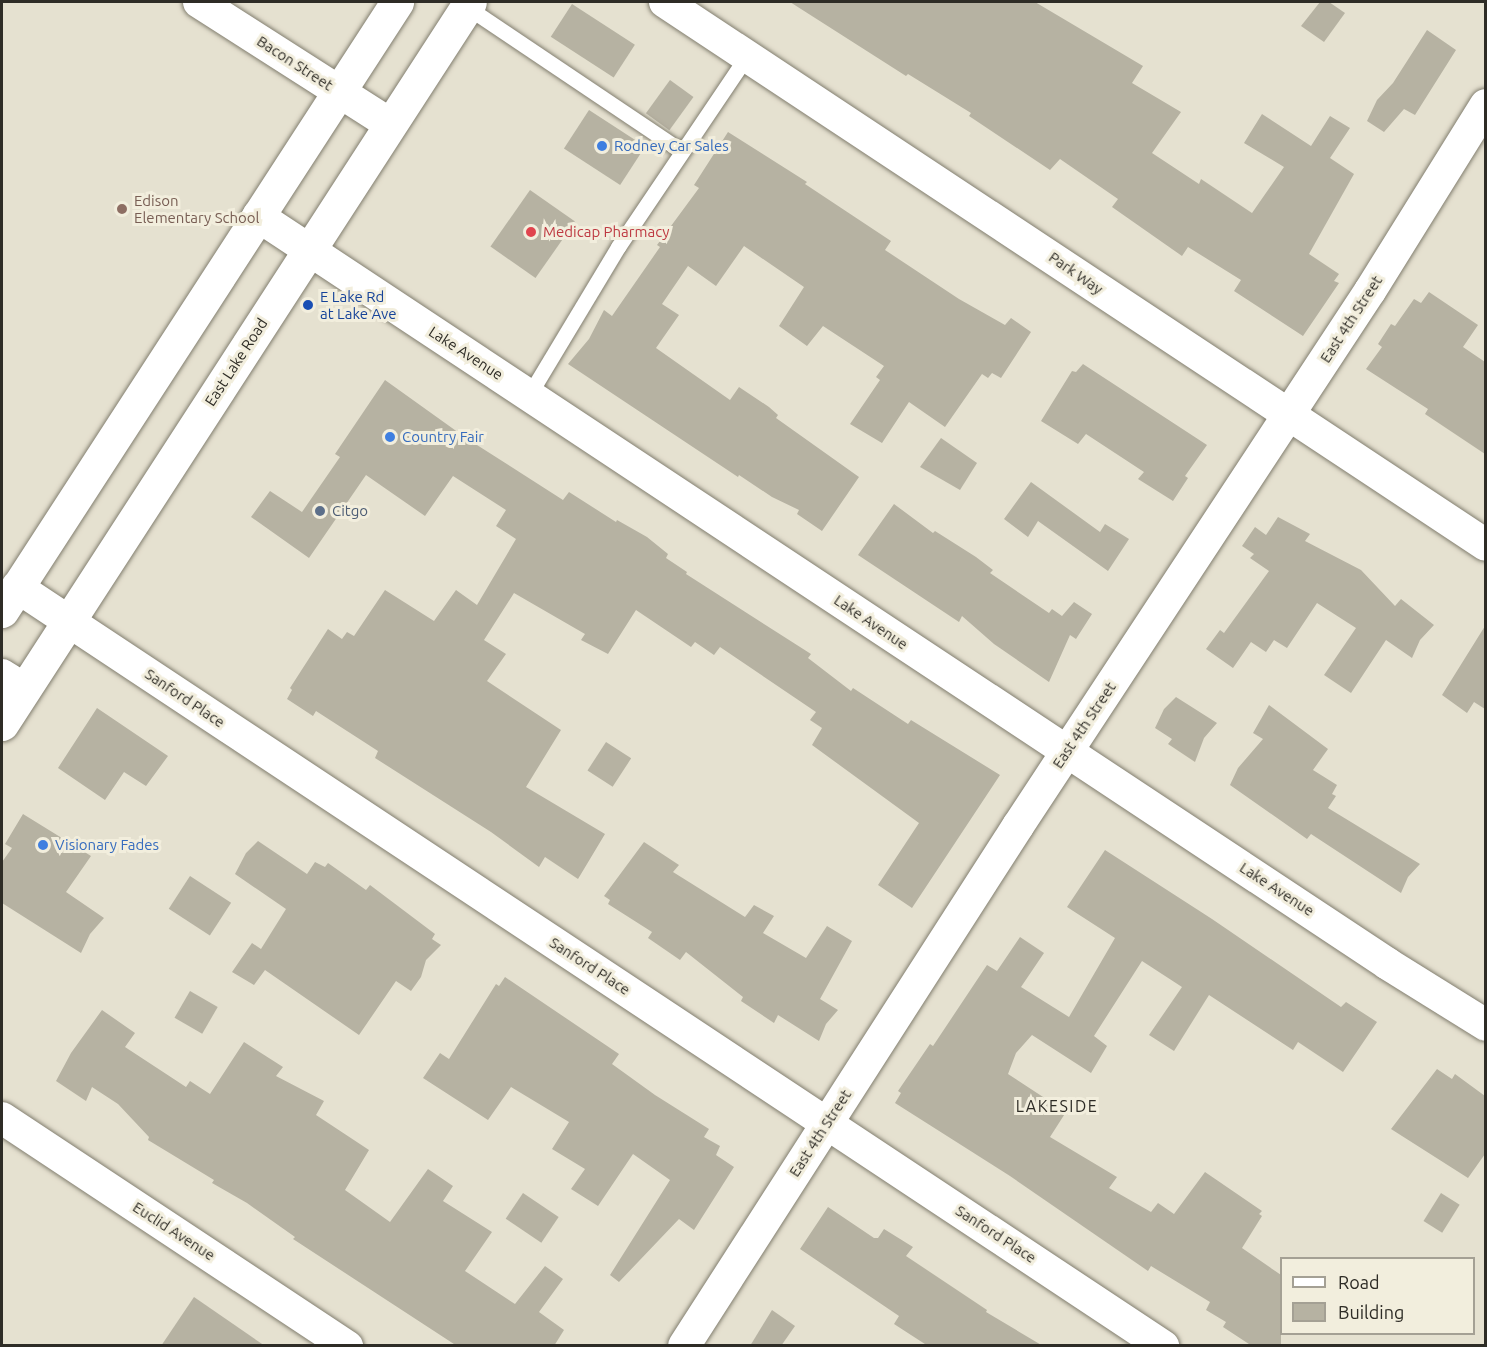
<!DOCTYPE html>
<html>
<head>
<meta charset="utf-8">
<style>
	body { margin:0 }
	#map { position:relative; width:1487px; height:1347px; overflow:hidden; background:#e5e1d0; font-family:Ubuntu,sans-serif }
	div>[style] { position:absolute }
	.building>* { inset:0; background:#b6b2a2; transform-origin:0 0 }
	.roads { filter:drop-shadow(0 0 2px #827e6f) drop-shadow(0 0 2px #827e6f) }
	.lane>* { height:15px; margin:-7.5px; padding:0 7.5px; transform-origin:7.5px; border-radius:7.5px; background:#fff }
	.street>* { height:32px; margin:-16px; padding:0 16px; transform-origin:16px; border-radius:16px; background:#fff }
	.secondary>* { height:33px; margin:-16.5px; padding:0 16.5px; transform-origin:16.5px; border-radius:16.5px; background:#fff }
	.dots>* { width:16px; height:16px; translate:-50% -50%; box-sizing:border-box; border:3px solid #f2eedd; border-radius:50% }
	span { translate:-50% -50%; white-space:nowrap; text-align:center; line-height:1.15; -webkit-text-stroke:6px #f2eedd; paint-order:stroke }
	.street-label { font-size:15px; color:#2e2c26 }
	.shop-label { font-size:15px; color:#366cbe }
	.left { translate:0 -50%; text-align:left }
	.education-label { font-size:15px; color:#785e54 }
	.health-label { font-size:15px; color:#be3a42 }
	.transit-label { font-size:15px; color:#164399 }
	.service-label { font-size:15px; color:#4e5e75 }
	.neighbourhood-label { font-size:16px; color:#2e2c26; letter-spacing:1.5px }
	.frame { position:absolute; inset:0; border:3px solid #2e2c26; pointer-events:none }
	.legend { position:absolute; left:1280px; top:1257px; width:195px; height:78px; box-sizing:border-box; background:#f2eedd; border:2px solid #a4a094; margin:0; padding:8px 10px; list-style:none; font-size:18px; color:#2e2c26 }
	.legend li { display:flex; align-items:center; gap:12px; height:30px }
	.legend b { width:30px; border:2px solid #a4a094 }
</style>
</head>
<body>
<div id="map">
	<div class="building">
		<i style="clip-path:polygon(790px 2px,1035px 2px,1143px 66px,1132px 83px,1181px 112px,1152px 153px,1199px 184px,1201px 179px,1252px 213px,1284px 167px,1244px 143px,1262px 114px,1311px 146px,1330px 116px,1350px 128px,1330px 158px,1354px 174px,1309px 254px,1339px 274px,1334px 281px,1339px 283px,1303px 336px,1234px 291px,1241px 280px,1188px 247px,1182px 256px,1112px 207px,1118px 199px,1060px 159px,1050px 170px,969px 116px,971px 113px,908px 74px,906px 76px)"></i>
		<i style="clip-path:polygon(1320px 2px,1329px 2px,1345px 13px,1324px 42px,1301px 26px)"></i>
		<i style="left:572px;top:4px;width:75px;height:39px;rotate:33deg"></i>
		<i style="clip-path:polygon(1427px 30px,1456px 50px,1415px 115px,1404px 109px,1384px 132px,1367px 121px,1377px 100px,1393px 83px)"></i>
		<i style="left:670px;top:80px;width:29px;height:41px;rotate:36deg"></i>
		<i style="left:589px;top:110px;width:67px;height:46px;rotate:33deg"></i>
		<i style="clip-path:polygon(728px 132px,807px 182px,805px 184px,891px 241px,885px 250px,959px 299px,1005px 325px,1011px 318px,1031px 332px,1001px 378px,992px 373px,988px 378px,982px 374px,945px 427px,909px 402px,882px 443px,850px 424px,880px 380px,876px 377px,884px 366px,823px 326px,807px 346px,779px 326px,804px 287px,744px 246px,716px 286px,688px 266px,662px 304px,679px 315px,656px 348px,730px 400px,739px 387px,769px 407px,778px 415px,776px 418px,859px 477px,822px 531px,797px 514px,799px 510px,772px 497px,739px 475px,738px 477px,568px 364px,589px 339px,604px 310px,612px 316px,660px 247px,657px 245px,699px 188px,694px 185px)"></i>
		<i style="left:530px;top:190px;width:55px;height:69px;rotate:35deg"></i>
		<i style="clip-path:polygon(1429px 292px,1478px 325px,1463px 347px,1485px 362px,1485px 454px,1425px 414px,1428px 409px,1366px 369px,1382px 347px,1378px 344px,1391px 324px,1395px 326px,1414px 299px,1421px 303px)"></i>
		<i style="clip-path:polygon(1083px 364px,1207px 445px,1185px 476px,1188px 478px,1173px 501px,1138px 479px,1144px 472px,1086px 434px,1078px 444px,1041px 421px,1072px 371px,1076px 372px)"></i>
		<i style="clip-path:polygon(385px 380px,466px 438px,563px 500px,569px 492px,616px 522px,617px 520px,647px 537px,668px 554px,666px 558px,687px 572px,686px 574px,811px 654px,808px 658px,851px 691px,853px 688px,908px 724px,911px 720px,1000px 775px,912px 908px,878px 885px,919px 823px,812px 745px,822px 728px,810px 720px,816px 712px,720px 647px,714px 655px,695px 642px,691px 647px,636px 610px,608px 654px,581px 640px,585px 634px,514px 593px,484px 640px,506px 654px,487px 681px,561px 730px,526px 787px,605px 834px,578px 879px,545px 857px,539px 867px,491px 832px,375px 758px,378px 751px,316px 711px,313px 716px,287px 699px,292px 690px,290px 688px,328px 629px,342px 639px,347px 632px,354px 636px,385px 590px,434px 621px,456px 590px,477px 605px,516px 539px,496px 526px,506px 510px,453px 476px,425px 516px,366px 475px,309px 558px,251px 517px,270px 491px,302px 512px,340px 457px,335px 454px)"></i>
		<i style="clip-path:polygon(941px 438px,977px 463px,960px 490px,920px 467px)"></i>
		<i style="clip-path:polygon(1031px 482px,1100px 532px,1105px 524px,1129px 539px,1108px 571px,1038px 521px,1028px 537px,1004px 519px)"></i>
		<i style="clip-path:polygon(894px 504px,933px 533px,935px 531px,976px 557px,993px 570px,990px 573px,1049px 613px,1052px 609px,1062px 616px,1074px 602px,1092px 614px,1076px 639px,1070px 635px,1049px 682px,994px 644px,962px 616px,959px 622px,858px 555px)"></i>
		<i style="clip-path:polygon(1278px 517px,1310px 534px,1305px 541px,1361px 570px,1395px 606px,1401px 599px,1434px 625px,1420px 640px,1412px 658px,1386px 640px,1351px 693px,1324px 675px,1356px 628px,1317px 603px,1287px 648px,1274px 640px,1266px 652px,1251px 642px,1233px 668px,1206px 649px,1220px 630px,1224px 633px,1269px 571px,1250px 558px,1254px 554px,1242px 546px,1255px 527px,1266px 535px)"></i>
		<i style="clip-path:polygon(1485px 626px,1485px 709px,1474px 702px,1467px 713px,1442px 695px)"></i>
		<i style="clip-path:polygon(1176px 697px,1217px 723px,1204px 738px,1195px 762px,1168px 744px,1172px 739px,1155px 728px,1164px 709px)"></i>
		<i style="clip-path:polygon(1269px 705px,1328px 749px,1313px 770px,1337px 785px,1332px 794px,1336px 796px,1328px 808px,1420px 864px,1408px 877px,1401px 893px,1311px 834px,1307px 839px,1230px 785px,1238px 768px,1263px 739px,1253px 733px)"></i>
		<i style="clip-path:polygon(97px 708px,168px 756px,146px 786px,124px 772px,105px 800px,58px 768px)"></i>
		<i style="left:606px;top:742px;width:30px;height:34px;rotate:33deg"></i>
		<i style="clip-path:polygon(23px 814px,91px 856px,66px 892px,104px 918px,90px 934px,81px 953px,2px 903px,2px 862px,12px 848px,5px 844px)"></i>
		<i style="clip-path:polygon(258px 841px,307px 874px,315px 862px,325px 867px,328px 863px,366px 890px,370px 885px,435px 934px,432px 939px,441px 945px,426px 960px,421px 977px,411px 991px,396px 981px,359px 1035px,265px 970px,254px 985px,232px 972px,252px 943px,261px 949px,286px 909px,235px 874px,246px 853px)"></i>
		<i style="clip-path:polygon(644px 842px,679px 865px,673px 872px,745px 917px,754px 905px,774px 916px,763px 933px,806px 958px,827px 926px,852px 941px,820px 999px,838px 1010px,826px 1024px,819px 1041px,778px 1015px,774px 1023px,741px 1001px,743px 997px,686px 952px,680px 960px,648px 938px,652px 932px,608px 904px,610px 900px,604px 896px)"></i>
		<i style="clip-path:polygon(1105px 850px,1212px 919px,1341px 1007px,1346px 1002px,1377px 1022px,1343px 1072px,1298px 1042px,1293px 1050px,1209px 995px,1174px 1051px,1149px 1035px,1182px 987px,1142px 961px,1094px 1036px,1107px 1046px,1091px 1073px,1032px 1035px,1016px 1053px,1008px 1074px,1066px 1112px,1050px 1137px,1117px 1177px,1109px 1188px,1151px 1212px,1158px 1203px,1174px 1214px,1205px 1172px,1262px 1211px,1259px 1214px,1262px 1216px,1242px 1248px,1281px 1275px,1281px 1346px,1252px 1346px,1223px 1327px,1226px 1322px,1206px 1310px,1210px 1302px,1151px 1266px,1148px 1271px,1010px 1176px,895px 1103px,901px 1093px,898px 1091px,930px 1044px,933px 1046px,987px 965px,997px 971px,1020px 937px,1044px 953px,1021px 987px,1069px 1017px,1115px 938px,1067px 907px)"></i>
		<i style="left:190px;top:876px;width:49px;height:39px;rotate:33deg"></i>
		<i style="clip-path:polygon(505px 977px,619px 1054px,612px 1064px,655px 1095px,709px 1129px,704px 1137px,720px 1146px,716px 1155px,734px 1167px,694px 1230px,679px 1219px,619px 1282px,610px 1275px,670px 1180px,633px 1154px,598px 1206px,571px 1189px,585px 1169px,552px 1149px,569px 1122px,511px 1087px,488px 1120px,423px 1078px,440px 1053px,449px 1059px,496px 984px,499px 986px)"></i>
		<i style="left:190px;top:991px;width:32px;height:31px;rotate:30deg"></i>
		<i style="clip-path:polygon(102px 1010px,135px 1033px,125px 1047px,186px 1087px,190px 1081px,210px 1094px,244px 1042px,283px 1067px,276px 1076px,324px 1101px,316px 1115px,369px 1150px,345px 1190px,390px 1222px,428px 1169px,453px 1186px,443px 1201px,492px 1232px,465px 1271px,515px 1304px,545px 1266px,563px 1279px,539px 1312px,564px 1330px,554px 1346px,457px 1346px,293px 1239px,295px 1237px,247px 1203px,212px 1183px,214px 1180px,148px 1140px,149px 1137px,118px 1104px,92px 1087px,86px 1101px,56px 1081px,71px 1053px)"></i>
		<i style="clip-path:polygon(1437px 1069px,1452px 1079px,1455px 1074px,1485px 1096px,1485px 1154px,1468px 1178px,1391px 1129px)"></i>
		<i style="left:523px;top:1193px;width:43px;height:31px;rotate:34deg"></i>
		<i style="left:1441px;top:1193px;width:22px;height:33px;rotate:32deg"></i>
		<i style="clip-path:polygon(828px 1207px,874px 1238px,878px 1238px,884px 1229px,913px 1247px,906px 1256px,987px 1310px,986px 1312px,1043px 1346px,928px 1346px,894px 1324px,899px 1316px,800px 1249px)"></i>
		<i style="clip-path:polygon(194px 1297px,265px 1346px,161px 1346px)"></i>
		<i style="clip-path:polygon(772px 1310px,795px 1326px,781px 1346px,750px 1346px)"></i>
	</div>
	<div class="roads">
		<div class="lane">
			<i style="left:467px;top:7px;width:258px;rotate:33.9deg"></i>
			<i style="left:529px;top:395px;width:173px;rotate:-59deg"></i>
			<i style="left:618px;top:247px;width:229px;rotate:-56deg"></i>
		</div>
		<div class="street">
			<i style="left:199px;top:2px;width:227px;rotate:32.6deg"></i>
			<i style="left:665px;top:2px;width:984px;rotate:33.48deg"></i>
			<i style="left:258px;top:216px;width:1355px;rotate:33.5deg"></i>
			<i style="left:1388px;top:964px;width:115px;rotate:31.9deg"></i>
			<i style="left:17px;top:587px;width:1375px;rotate:33.52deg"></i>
			<i style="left:2px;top:675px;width:26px;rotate:32deg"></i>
			<i style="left:2px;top:1118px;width:414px;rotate:33.5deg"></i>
			<i style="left:684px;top:1346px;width:618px;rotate:-57.29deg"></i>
			<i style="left:1018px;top:826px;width:640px;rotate:-56.66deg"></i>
			<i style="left:1370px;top:291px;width:219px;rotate:-58.1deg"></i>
		</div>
		<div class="secondary">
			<i style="left:2px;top:611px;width:726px;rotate:-57.03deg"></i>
			<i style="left:2px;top:724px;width:860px;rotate:-57.05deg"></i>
		</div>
	</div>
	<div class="dots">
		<i style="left:602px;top:146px;background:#3f7fe0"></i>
		<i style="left:122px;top:209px;background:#8d6e63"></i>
		<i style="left:531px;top:232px;background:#e0444e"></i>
		<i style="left:308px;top:305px;background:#1a4fb4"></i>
		<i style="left:390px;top:437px;background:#3f7fe0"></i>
		<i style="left:320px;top:511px;background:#5c6f8a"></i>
		<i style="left:43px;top:845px;background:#3f7fe0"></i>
	</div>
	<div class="street-label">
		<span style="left:295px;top:63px;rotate:33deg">Bacon Street</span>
		<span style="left:1076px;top:273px;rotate:35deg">Park Way</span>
		<span style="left:1351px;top:319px;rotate:-57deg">East 4th Street</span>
		<span style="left:466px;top:353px;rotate:33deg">Lake Avenue</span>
		<span style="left:236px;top:362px;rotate:-57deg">East Lake Road</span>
		<span style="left:871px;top:622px;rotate:34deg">Lake Avenue</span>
		<span style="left:185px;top:698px;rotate:34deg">Sanford Place</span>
		<span style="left:1084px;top:725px;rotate:-56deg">East 4th Street</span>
		<span style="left:1277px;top:889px;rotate:33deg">Lake Avenue</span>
		<span style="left:590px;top:966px;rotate:33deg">Sanford Place</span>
		<span style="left:820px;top:1133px;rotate:-57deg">East 4th Street</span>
		<span style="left:174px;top:1231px;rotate:33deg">Euclid Avenue</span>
		<span style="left:996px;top:1234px;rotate:33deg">Sanford Place</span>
	</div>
	<div class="shop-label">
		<span class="left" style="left:614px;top:146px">Rodney Car Sales</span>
		<span class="left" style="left:402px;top:437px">Country Fair</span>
		<span class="left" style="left:55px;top:845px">Visionary Fades</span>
	</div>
	<div class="education-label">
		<span class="left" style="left:134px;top:209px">Edison<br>Elementary School</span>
	</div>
	<div class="health-label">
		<span class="left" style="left:543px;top:232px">Medicap Pharmacy</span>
	</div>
	<div class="transit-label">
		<span class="left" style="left:320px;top:305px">E Lake Rd<br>at Lake Ave</span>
	</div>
	<div class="service-label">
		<span class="left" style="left:332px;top:511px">Citgo</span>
	</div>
	<div class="neighbourhood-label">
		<span style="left:1057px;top:1106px">LAKESIDE</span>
	</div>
	<div class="frame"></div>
	<ul class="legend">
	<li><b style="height:8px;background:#fff"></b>Road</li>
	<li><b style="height:16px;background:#b6b2a2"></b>Building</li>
	</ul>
</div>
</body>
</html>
